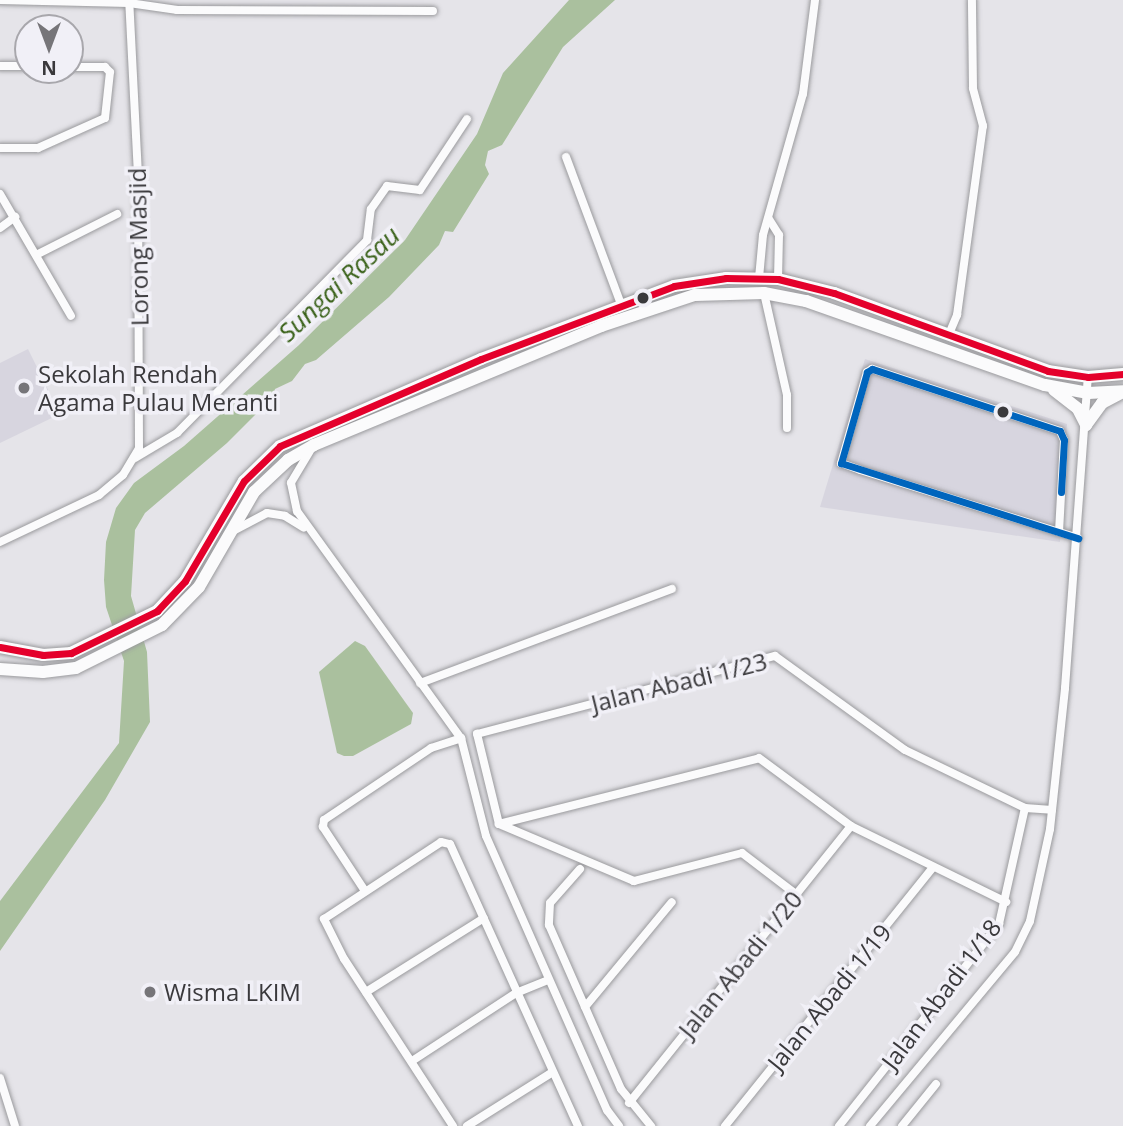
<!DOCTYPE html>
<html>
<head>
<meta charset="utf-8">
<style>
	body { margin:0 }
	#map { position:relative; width:1123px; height:1126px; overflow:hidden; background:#e5e4e9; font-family:"Open Sans",sans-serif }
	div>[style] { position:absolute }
	.built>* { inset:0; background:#d7d5df }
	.water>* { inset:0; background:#aac09e }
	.roads { filter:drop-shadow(0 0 2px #9a9a9d) drop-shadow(0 0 2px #9a9a9d) }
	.minor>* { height:8px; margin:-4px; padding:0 4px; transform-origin:4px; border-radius:4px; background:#fbfbfc }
	.primary>* { height:12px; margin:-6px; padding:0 6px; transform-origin:6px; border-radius:6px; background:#fbfbfc }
	.bus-1>* { height:7px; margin:-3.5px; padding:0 3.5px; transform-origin:3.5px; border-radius:3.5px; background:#e4002b }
	.bus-2>* { height:7px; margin:-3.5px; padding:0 3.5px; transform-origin:3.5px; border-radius:3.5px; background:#0065bd }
	.dots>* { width:19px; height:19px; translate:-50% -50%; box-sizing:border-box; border:4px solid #f1f0f7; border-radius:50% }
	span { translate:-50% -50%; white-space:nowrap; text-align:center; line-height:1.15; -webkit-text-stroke:7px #f1f0f7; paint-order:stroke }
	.street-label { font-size:24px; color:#3a393c }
	.poi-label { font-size:24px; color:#3a393c }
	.left { translate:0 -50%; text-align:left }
	.water-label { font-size:26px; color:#3a621a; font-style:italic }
	.north { position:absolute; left:14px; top:14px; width:70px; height:70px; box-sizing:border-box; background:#f1f0f7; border:2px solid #a8a7ac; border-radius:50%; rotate:180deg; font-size:19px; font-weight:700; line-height:28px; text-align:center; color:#3a393c }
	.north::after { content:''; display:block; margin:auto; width:24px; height:32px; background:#767579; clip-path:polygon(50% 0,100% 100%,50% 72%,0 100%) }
</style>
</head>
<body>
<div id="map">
	<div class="built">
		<i style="clip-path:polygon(28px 349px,60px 414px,0 443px,0 363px)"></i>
		<i style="clip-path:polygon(865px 359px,1067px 424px,1060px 542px,820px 507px)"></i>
	</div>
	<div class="water">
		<i style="clip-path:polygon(569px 0,615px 0,563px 47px,502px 145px,488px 151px,485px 165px,489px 174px,453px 232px,445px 231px,439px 245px,389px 297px,316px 360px,305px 364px,292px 381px,275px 389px,273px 397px,227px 443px,145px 513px,135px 530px,131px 596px,147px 652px,150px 722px,105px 800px,0 951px,0 901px,119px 743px,124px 661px,106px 607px,104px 580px,106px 542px,116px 508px,134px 483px,184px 446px,299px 345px,405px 240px,477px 134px,503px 73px)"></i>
		<i style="clip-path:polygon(355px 641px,365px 646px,413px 713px,411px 724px,353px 756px,344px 756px,337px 753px,319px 672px)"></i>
	</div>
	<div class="roads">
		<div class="minor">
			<i style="left:0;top:0;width:129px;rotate:1.3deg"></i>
			<i style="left:129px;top:3px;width:49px;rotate:8.3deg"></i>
			<i style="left:177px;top:10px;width:256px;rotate:0.2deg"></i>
			<i style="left:0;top:66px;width:28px"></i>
			<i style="left:0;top:148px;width:38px"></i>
			<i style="left:38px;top:148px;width:73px;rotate:-24.1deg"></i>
			<i style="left:105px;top:118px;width:46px;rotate:-83.8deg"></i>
			<i style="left:110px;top:72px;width:7px;rotate:-135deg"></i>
			<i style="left:105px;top:67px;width:35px;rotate:180deg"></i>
			<i style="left:566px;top:157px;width:157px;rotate:69.5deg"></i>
			<i style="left:0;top:194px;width:141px;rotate:59.8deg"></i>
			<i style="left:769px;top:219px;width:19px;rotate:58deg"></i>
			<i style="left:779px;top:235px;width:44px;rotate:91.3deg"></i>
			<i style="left:0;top:228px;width:19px;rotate:-36deg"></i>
			<i style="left:36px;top:255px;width:91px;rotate:-26.8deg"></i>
			<i style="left:759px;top:278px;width:43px;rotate:-84.7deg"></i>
			<i style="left:763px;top:235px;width:147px;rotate:-74.2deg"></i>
			<i style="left:803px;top:94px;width:95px;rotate:-82.7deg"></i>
			<i style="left:764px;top:293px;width:105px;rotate:77.3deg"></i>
			<i style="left:787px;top:395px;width:33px;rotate:90deg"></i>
			<i style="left:949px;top:334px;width:21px;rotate:-67deg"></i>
			<i style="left:957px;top:315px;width:191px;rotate:-82.2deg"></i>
			<i style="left:983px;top:126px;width:39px;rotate:-105deg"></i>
			<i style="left:973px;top:88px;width:88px;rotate:-90.7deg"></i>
			<i style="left:310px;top:451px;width:37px;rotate:121deg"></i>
			<i style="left:291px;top:483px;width:29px;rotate:78deg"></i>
			<i style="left:297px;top:511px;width:280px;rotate:54.2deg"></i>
			<i style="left:461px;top:738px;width:101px;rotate:75.7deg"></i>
			<i style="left:486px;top:836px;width:300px;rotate:66.2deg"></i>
			<i style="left:607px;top:1110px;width:20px;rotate:53deg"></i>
			<i style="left:135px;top:458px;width:49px;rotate:-30.8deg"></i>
			<i style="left:177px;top:433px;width:271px;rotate:-45.4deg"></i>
			<i style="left:367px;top:240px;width:31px;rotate:-83deg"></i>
			<i style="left:371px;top:209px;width:28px;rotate:-55deg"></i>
			<i style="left:387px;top:186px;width:33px;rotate:7deg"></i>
			<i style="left:420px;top:190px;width:85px;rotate:-56.5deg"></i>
			<i style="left:235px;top:530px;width:36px;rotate:-28deg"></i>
			<i style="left:267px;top:513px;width:18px;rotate:9deg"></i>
			<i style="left:285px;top:516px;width:22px;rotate:32deg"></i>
			<i style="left:1059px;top:532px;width:92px;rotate:-86.9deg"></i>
			<i style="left:1064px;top:440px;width:10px;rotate:-114deg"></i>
			<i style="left:1060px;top:431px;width:198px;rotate:-161.7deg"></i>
			<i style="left:872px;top:369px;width:6px;rotate:149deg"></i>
			<i style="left:867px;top:372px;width:95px;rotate:105.9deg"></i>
			<i style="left:841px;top:463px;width:20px;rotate:20deg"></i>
			<i style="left:860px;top:470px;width:228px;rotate:17.3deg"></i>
			<i style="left:0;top:542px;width:110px;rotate:-25.4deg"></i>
			<i style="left:99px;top:495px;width:31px;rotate:-40deg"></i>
			<i style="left:123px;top:475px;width:31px;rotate:-59deg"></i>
			<i style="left:139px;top:448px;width:273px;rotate:-90.2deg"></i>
			<i style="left:138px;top:175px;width:175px;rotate:-92.9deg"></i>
			<i style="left:420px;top:683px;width:269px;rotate:-20.5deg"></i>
			<i style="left:499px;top:824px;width:268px;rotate:-14.2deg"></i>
			<i style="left:759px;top:758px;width:114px;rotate:36.5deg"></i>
			<i style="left:851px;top:826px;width:173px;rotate:26.1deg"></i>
			<i style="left:580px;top:869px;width:45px;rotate:131.4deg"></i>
			<i style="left:550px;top:903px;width:22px;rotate:93deg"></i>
			<i style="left:549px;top:925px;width:179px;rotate:66.3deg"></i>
			<i style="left:621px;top:1089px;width:48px;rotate:51deg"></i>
			<i style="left:365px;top:891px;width:77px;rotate:-123.3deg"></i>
			<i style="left:323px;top:827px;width:7px;rotate:-82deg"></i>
			<i style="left:324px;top:820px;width:129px;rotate:-33.9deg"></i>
			<i style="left:431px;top:748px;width:32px;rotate:-18deg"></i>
			<i style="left:797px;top:895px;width:69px;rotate:-142.6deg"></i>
			<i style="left:742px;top:853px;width:112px;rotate:165.5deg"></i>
			<i style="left:634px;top:881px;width:147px;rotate:-157.1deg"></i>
			<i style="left:499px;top:824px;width:93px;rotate:-103.7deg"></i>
			<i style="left:477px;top:734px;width:308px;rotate:-14.7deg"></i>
			<i style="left:775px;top:656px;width:160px;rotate:35.9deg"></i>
			<i style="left:905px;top:750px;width:133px;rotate:25.8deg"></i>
			<i style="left:1025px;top:808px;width:27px;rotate:4deg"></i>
			<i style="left:366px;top:992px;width:139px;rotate:-32.1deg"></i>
			<i style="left:585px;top:1007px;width:136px;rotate:-50.4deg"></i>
			<i style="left:412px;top:1061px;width:124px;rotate:-33.2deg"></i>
			<i style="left:516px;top:993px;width:35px;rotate:-22deg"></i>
			<i style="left:0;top:1078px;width:50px;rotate:72.6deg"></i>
			<i style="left:629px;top:1103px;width:355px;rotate:-51.3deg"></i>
			<i style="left:453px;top:1126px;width:199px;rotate:-123.1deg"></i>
			<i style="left:344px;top:959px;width:45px;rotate:-116.6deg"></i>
			<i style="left:324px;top:919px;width:140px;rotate:-33.3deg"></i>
			<i style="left:441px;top:842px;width:9px;rotate:13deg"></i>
			<i style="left:450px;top:844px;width:310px;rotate:65.6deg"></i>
			<i style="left:467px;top:1126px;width:99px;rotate:-32.2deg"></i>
			<i style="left:725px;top:1126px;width:332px;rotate:-51.2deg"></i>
			<i style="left:839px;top:1126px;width:258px;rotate:-51.6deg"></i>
			<i style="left:999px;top:924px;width:119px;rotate:-77.4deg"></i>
			<i style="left:870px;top:1126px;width:226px;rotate:-50.2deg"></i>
			<i style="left:1015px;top:952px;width:34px;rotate:-64deg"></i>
			<i style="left:1030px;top:921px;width:94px;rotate:-77.7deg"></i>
			<i style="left:1050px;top:829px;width:142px;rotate:-83.9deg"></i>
			<i style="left:1065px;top:688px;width:312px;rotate:-85.8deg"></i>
			<i style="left:902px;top:1126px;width:54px;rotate:-51deg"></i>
		</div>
		<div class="primary">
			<i style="left:1054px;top:390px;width:31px;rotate:38deg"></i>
			<i style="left:1078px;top:409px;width:18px;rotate:63deg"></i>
			<i style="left:1086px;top:425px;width:27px;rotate:-54deg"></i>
			<i style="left:1102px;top:403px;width:21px;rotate:-28deg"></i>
			<i style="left:0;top:647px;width:44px;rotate:10.5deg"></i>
			<i style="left:43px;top:655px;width:28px;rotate:-4deg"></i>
			<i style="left:71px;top:653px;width:96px;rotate:-26deg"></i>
			<i style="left:157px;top:611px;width:41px;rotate:-47deg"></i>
			<i style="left:185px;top:581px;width:116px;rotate:-59.5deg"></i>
			<i style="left:244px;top:481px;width:50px;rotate:-44.2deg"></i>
			<i style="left:280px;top:446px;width:219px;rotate:-23.4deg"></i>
			<i style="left:481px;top:359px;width:206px;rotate:-20.7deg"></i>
			<i style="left:674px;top:286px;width:53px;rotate:-8.7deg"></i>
			<i style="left:726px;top:278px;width:52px;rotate:1.1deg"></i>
			<i style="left:778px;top:279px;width:58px;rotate:14deg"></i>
			<i style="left:834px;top:293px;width:228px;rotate:20deg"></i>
			<i style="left:1048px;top:371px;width:40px;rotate:8.5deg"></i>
			<i style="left:1088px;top:377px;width:35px;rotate:-5deg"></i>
			<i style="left:0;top:669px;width:43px;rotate:4deg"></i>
			<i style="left:43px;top:672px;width:33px;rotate:-7deg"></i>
			<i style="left:76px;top:668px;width:96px;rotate:-26.6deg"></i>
			<i style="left:162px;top:625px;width:53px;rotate:-45.8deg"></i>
			<i style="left:199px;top:587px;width:110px;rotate:-59.9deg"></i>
			<i style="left:254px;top:492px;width:47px;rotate:-43.3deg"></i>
			<i style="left:288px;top:460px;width:30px;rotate:-30deg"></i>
			<i style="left:314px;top:445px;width:311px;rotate:-22.5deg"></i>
			<i style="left:601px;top:326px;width:99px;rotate:-18.3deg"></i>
			<i style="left:695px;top:295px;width:69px;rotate:-1.7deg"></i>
			<i style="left:764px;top:293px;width:43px;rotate:10.8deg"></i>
			<i style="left:806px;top:301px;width:253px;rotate:19.4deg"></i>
			<i style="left:1045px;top:385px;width:44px;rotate:10.5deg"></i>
			<i style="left:1088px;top:393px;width:35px;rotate:-3deg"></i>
		</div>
	</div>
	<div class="bus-1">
		<i style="left:0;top:647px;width:44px;rotate:10.5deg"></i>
		<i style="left:43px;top:655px;width:28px;rotate:-4deg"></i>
		<i style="left:71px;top:653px;width:96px;rotate:-26deg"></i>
		<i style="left:157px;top:611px;width:41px;rotate:-47deg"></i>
		<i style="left:185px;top:581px;width:116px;rotate:-59.5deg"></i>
		<i style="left:244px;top:481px;width:50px;rotate:-44.2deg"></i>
		<i style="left:280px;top:446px;width:219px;rotate:-23.4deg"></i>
		<i style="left:481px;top:359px;width:206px;rotate:-20.7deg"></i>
		<i style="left:674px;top:286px;width:53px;rotate:-8.7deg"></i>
		<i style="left:726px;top:278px;width:52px;rotate:1.1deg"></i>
		<i style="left:778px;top:279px;width:58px;rotate:14deg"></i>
		<i style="left:834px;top:293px;width:228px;rotate:20deg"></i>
		<i style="left:1048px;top:371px;width:40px;rotate:8.5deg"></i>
		<i style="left:1088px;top:377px;width:35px;rotate:-5deg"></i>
	</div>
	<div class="bus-2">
		<i style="left:1061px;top:492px;width:52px;rotate:-86.7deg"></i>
		<i style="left:1064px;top:440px;width:10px;rotate:-114deg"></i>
		<i style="left:1060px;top:431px;width:198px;rotate:-161.7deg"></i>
		<i style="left:872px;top:369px;width:6px;rotate:149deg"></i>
		<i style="left:867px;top:372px;width:95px;rotate:105.9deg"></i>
		<i style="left:841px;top:463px;width:249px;rotate:17.6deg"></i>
	</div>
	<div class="dots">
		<i style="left:643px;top:298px;background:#3a393c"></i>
		<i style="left:24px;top:388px;background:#767579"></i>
		<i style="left:1003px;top:412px;background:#3a393c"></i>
		<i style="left:150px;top:992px;background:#767579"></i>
	</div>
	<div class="street-label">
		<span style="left:138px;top:247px;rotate:-91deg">Lorong Masjid</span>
		<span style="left:679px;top:682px;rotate:-14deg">Jalan Abadi 1/23</span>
		<span style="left:740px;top:964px;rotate:-51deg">Jalan Abadi 1/20</span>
		<span style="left:941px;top:994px;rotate:-53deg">Jalan Abadi 1/18</span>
		<span style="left:829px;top:997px;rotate:-51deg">Jalan Abadi 1/19</span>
	</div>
	<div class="poi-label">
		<span class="left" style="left:38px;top:388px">Sekolah Rendah<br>Agama Pulau Meranti</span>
		<span class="left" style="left:164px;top:992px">Wisma LKIM</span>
	</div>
	<div class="water-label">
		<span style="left:339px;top:284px;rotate:-43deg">Sungai Rasau</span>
	</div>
	<div class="north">N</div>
</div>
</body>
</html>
